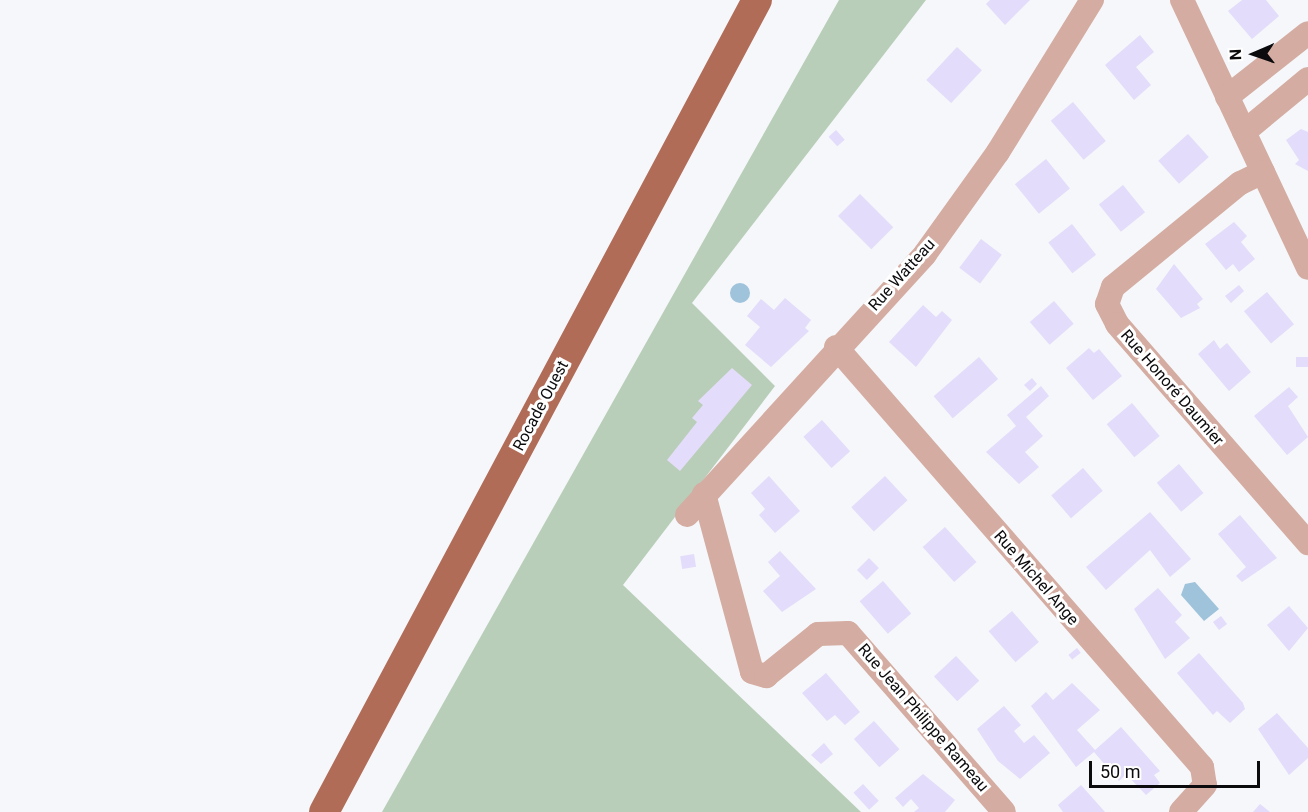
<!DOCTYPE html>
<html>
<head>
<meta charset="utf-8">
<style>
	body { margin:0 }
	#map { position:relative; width:1308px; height:812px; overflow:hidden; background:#f5f7fb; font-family:Roboto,sans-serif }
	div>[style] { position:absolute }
	.green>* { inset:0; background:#b9ceb8 }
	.water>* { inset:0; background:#9ec3da }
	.round { border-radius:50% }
	.building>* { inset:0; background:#e3dcfa; transform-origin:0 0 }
	.minor>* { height:24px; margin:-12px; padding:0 12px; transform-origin:12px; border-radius:12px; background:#d4aca1 }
	.major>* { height:30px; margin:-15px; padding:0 15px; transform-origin:15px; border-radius:15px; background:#b16c58 }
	span { translate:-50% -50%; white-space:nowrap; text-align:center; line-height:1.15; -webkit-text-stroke:6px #fff; paint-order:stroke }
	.street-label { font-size:16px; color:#0b0b0d }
	.north { position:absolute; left:1224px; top:24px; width:60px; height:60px; -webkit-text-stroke:4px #fff; paint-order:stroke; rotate:268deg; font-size:16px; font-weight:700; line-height:24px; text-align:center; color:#0b0b0d }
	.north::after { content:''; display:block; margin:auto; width:21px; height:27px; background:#0b0b0d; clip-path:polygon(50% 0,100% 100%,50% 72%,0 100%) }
	.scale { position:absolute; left:1089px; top:761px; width:171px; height:27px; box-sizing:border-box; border:3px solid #0b0b0d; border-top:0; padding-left:8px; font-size:18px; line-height:21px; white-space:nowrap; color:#0b0b0d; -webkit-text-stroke:4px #fff; paint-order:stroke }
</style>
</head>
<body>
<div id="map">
	<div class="green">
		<i style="clip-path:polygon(839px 0,926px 0,692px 303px,775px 386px,623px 585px,861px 812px,382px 812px)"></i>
	</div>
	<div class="water">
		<i class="round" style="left:730px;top:283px;width:20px;height:20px"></i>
		<i style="clip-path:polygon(1195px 582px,1219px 609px,1204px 621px,1181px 595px,1185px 584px)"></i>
	</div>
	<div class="building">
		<i style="clip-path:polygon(990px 0,1030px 0,1005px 25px,986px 4px)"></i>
		<i style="clip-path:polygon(1242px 0,1266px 0,1279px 16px,1252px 39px,1228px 11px)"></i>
		<i style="clip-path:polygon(1140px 35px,1154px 52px,1136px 67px,1151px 85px,1134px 100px,1105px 65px)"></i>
		<i style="left:957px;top:47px;width:34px;height:45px;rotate:43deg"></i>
		<i style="left:1073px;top:102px;width:51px;height:29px;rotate:50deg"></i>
		<i style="clip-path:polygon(1301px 129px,1308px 132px,1308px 171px,1295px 164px,1299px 160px,1286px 140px)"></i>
		<i style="left:836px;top:130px;width:13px;height:10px;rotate:48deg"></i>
		<i style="left:1188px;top:134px;width:31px;height:40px;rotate:48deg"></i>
		<i style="left:1046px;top:159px;width:38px;height:40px;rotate:51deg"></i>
		<i style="left:1123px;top:185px;width:35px;height:31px;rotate:51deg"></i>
		<i style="left:860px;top:194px;width:47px;height:31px;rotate:45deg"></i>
		<i style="clip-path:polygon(1234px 222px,1247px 236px,1241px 242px,1255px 259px,1239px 272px,1233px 264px,1226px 270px,1205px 244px)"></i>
		<i style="left:1072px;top:224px;width:39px;height:30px;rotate:52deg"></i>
		<i style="left:981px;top:239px;width:26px;height:36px;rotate:37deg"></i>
		<i style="clip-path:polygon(1174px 264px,1203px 299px,1197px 304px,1200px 308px,1181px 318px,1156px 289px)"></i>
		<i style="clip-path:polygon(1239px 285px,1244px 291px,1231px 303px,1225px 296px)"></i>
		<i style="left:1267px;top:292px;width:42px;height:30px;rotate:50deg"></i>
		<i style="clip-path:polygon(785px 298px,811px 320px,805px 328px,809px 331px,771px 367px,745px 345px,760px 327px,747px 316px,761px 299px,774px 310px)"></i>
		<i style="left:1054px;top:301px;width:30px;height:32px;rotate:49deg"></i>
		<i style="clip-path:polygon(923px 305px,936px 317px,942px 311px,952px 320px,916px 367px,889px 342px)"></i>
		<i style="clip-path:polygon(1214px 340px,1220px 349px,1227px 343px,1251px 372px,1229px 391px,1198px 354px)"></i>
		<i style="clip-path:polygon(1089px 348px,1094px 353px,1099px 349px,1122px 376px,1093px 400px,1066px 368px)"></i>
		<i style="left:979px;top:357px;width:29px;height:60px;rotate:49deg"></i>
		<i style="left:1308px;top:357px;width:10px;height:12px;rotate:90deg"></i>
		<i style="clip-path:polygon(732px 368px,752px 385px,680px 471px,667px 460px,697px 422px,692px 418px,703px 405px,698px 401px)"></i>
		<i style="clip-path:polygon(1032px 378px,1037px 384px,1030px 391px,1024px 385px)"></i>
		<i style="clip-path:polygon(1041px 386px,1049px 396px,1026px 417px,1043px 436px,1025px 452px,1039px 467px,1019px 484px,986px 452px,1016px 426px,1007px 415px)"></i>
		<i style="clip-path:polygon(1289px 387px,1298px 397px,1288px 406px,1308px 437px,1287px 455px,1254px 416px)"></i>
		<i style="left:1132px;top:403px;width:43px;height:33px;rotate:50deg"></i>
		<i style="left:822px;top:420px;width:42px;height:25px;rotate:48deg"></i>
		<i style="left:1179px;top:464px;width:38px;height:29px;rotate:50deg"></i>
		<i style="left:1083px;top:468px;width:30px;height:42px;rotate:49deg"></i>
		<i style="clip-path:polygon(769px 476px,800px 511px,775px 533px,759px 515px,765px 509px,751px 493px)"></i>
		<i style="left:885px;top:476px;width:33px;height:46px;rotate:47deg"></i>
		<i style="clip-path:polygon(1150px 512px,1191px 559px,1170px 577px,1150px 550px,1106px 590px,1086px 567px)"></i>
		<i style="clip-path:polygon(1240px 515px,1277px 558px,1242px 582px,1236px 576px,1246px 567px,1218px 534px)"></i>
		<i style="left:945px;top:527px;width:47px;height:30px;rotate:48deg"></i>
		<i style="clip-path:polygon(780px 551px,816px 589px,782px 612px,763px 591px,780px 576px,768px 562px)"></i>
		<i style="left:694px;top:554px;width:13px;height:14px;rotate:81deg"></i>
		<i style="left:869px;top:558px;width:14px;height:17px;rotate:45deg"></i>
		<i style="left:883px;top:581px;width:43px;height:31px;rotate:49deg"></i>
		<i style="clip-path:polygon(1158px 588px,1182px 615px,1175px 622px,1190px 638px,1165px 659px,1134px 609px)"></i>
		<i style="clip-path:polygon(1289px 606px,1308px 628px,1289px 651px,1267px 625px)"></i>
		<i style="left:1012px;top:611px;width:41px;height:31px;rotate:49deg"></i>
		<i style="left:1221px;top:616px;width:10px;height:10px;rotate:53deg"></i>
		<i style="left:1077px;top:648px;width:6px;height:11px;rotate:51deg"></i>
		<i style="clip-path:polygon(1199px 653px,1243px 703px,1245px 709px,1230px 723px,1217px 711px,1213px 715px,1177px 673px)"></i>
		<i style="left:956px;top:656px;width:34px;height:30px;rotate:47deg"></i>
		<i style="clip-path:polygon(826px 673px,860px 712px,845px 725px,835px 715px,827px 721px,802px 693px)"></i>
		<i style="clip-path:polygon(1072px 683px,1100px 710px,1077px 730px,1095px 750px,1121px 727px,1160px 771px,1154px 775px,1160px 783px,1146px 795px,1126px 774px,1119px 781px,1094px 752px,1076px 767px,1031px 706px,1046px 692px,1053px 700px)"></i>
		<i style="clip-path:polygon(1004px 706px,1021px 725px,1014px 731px,1024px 743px,1034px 735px,1050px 753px,1020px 779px,998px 761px,977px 729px)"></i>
		<i style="clip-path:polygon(1277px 713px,1308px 748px,1308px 758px,1289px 775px,1258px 729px)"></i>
		<i style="left:874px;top:721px;width:38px;height:27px;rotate:48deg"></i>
		<i style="clip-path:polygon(824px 743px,833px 754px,821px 764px,811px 755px)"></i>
		<i style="clip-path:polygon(923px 774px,955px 800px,945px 812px,914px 812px,919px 808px,911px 799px,903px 807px,895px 798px)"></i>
		<i style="left:863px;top:784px;width:23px;height:13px;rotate:47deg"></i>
		<i style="clip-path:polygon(1081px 785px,1105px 812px,1063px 812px,1058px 805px)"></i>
		<i style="clip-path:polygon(1260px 804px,1270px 812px,1253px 812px)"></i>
	</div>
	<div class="minor">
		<i style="left:1182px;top:0;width:296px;rotate:64.8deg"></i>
		<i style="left:1227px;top:97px;width:103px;rotate:-38.3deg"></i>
		<i style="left:1244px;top:132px;width:83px;rotate:-39.6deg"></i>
		<i style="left:1263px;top:172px;width:25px;rotate:154deg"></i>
		<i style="left:1240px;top:183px;width:164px;rotate:140.7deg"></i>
		<i style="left:1113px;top:287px;width:18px;rotate:109deg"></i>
		<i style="left:1107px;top:304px;width:22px;rotate:63deg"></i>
		<i style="left:1117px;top:324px;width:291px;rotate:48.9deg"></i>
		<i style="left:836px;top:347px;width:557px;rotate:48.93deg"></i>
		<i style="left:1202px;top:767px;width:18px;rotate:81deg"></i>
		<i style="left:1205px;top:785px;width:36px;rotate:132deg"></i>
		<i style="left:704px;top:494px;width:184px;rotate:74.9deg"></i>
		<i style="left:752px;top:672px;width:15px;rotate:16deg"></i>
		<i style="left:766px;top:676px;width:67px;rotate:-38.9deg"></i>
		<i style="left:818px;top:634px;width:30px;rotate:-2deg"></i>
		<i style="left:848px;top:633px;width:237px;rotate:48.9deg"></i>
		<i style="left:687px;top:515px;width:353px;rotate:-47.6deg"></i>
		<i style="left:925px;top:254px;width:125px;rotate:-54.4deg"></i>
		<i style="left:998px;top:152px;width:179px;rotate:-58.3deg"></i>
	</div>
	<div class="major">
		<i style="left:324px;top:812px;width:920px;rotate:-61.93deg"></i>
	</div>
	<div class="street-label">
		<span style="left:902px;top:275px;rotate:-48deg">Rue Watteau</span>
		<span style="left:1172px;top:388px;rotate:49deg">Rue Honoré Daumier</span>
		<span style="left:541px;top:406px;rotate:-62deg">Rocade Ouest</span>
		<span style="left:1036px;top:578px;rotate:49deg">Rue Michel Ange</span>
		<span style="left:923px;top:718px;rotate:49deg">Rue Jean Philippe Rameau</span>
	</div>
	<div class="north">N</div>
	<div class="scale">50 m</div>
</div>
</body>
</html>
